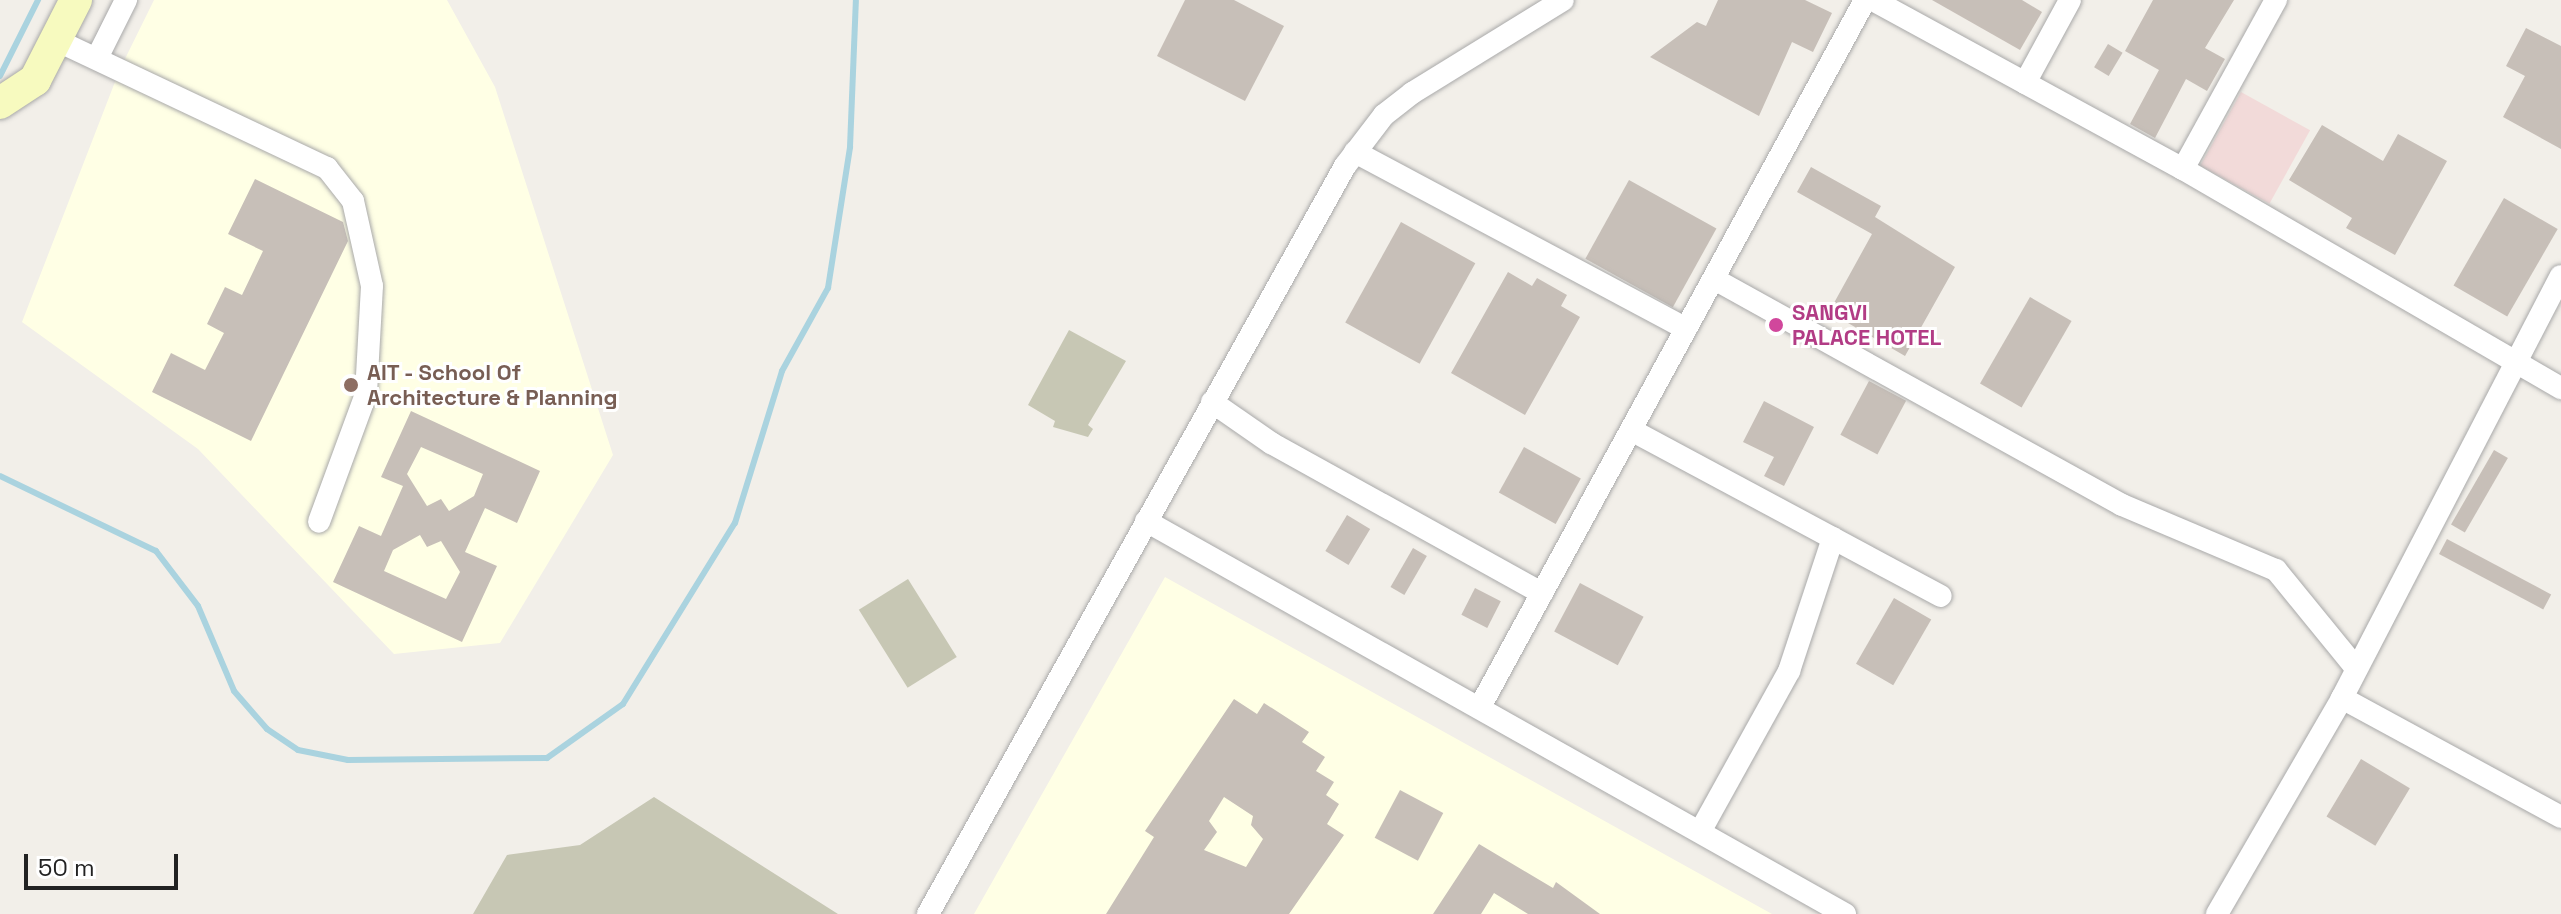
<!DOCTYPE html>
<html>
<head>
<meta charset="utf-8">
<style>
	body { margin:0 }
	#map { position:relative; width:2561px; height:914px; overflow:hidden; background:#f2efe9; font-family:"Space Grotesk",sans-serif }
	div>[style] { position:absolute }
	.commercial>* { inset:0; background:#f2dad9; transform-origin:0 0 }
	.education>* { inset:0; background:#ffffe5 }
	.construction>* { inset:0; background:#c7c7b4; transform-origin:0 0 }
	.stream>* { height:6px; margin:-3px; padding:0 3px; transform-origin:3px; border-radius:3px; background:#aad3df }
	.building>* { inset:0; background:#c7bfb8; transform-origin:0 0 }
	.roads { filter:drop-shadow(0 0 2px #a9a9a9) drop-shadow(0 0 2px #a9a9a9) }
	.street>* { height:22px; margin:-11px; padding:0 11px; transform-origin:11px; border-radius:11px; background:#fff }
	.secondary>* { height:32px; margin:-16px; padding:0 16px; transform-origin:16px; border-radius:16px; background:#f7fabf }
	.dots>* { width:22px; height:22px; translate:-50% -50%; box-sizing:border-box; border:4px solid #fff; border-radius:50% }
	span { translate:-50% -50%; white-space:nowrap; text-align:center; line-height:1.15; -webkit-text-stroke:6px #fff; paint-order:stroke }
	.hotel-label { font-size:22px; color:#b23c85; font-weight:700 }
	.left { translate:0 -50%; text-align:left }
	.education-label { font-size:22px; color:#785e54; font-weight:700 }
	.scale { position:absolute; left:24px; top:854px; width:154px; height:36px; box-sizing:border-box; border:4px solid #222; border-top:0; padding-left:10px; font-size:24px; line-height:28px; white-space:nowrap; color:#222; -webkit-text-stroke:6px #fff; paint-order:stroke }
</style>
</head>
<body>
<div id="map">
	<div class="commercial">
		<i style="left:2241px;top:92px;width:79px;height:84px;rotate:29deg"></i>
	</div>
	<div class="education">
		<i style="clip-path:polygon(154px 0,447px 0,495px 87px,613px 455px,500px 643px,394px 654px,198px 449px,22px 322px,120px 69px)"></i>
		<i style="clip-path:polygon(1165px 577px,1772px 914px,974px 914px)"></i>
	</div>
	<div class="construction">
		<i style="clip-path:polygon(1069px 330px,1126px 361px,1088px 425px,1093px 429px,1088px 437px,1053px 427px,1055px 421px,1028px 405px)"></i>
		<i style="left:908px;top:579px;width:92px;height:58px;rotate:58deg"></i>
		<i style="clip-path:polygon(654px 797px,838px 914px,473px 914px,507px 855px,580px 845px)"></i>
	</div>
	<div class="stream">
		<i style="left:0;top:76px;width:85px;rotate:-63.4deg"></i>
		<i style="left:0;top:476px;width:173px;rotate:25.7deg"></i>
		<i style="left:156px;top:551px;width:69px;rotate:52.6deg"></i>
		<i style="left:198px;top:606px;width:92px;rotate:67deg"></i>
		<i style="left:234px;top:691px;width:50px;rotate:49deg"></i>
		<i style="left:267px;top:729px;width:37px;rotate:34deg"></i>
		<i style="left:298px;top:750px;width:51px;rotate:11.3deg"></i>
		<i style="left:348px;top:760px;width:199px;rotate:-0.6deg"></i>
		<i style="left:547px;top:758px;width:93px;rotate:-35.4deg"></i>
		<i style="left:623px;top:704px;width:213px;rotate:-58.3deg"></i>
		<i style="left:735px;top:523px;width:159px;rotate:-72.8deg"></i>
		<i style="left:782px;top:371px;width:95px;rotate:-61deg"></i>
		<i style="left:828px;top:288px;width:143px;rotate:-81.1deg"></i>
		<i style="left:850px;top:147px;width:147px;rotate:-87.7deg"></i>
	</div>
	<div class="building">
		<i style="clip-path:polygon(1185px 0,1234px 0,1284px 26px,1245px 101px,1157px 56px)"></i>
		<i style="clip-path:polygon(1718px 0,1805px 0,1832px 13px,1813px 52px,1792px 42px,1759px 116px,1650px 57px,1697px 22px,1706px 26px)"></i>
		<i style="clip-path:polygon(1932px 0,2022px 0,2042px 12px,2020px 50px)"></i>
		<i style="clip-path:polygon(2153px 0,2234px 0,2205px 48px,2225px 59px,2207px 91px,2186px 79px,2155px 138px,2130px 124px,2159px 70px,2125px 51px)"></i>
		<i style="clip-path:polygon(2526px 28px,2561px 46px,2561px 149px,2503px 117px,2525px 76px,2506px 66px)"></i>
		<i style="left:2108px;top:44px;width:17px;height:27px;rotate:31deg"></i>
		<i style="clip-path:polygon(2322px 125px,2383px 161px,2398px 134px,2447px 161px,2395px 255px,2346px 228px,2352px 218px,2289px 180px)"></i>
		<i style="clip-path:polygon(1811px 167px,1881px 206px,1875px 217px,1955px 267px,1905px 356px,1829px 312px,1872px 234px,1797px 192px)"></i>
		<i style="clip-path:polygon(255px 179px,343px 222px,348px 241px,251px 441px,152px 392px,171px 353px,205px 370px,224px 333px,207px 324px,225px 287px,242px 295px,263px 251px,228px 234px)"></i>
		<i style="left:1629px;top:180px;width:100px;height:90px;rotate:29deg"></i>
		<i style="left:2504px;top:198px;width:62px;height:101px;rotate:30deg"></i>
		<i style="left:1401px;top:222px;width:85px;height:115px;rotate:29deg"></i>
		<i style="clip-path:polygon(1508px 272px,1532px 286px,1537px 278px,1567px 295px,1561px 306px,1580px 317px,1525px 415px,1451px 373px)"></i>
		<i style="left:2030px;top:297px;width:48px;height:100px;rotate:30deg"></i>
		<i style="left:1869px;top:381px;width:42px;height:61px;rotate:28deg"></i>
		<i style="clip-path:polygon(1764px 401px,1814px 427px,1784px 486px,1764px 476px,1774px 457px,1743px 442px)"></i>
		<i style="clip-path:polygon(evenodd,411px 411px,540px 471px,517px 523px,485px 508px,465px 552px,497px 566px,462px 642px,333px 582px,359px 526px,381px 536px,403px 486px,381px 477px,411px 411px,421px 447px,483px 474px,474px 496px,449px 511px,441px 499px,427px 506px,407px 474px,421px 447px,411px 411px,420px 535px,427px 547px,441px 541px,460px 572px,446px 599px,384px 571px,393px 550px,420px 535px)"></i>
		<i style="left:1524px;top:447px;width:65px;height:52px;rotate:29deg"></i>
		<i style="left:2494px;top:450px;width:16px;height:86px;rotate:30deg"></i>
		<i style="left:1347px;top:515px;width:27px;height:42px;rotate:31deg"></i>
		<i style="left:2447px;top:539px;width:118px;height:17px;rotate:28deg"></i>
		<i style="left:1413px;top:548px;width:16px;height:45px;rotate:30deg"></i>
		<i style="left:1580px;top:583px;width:72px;height:55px;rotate:28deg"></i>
		<i style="left:1475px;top:588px;width:29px;height:30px;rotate:27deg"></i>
		<i style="left:1894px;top:598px;width:43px;height:76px;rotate:30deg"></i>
		<i style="clip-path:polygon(evenodd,1234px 699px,1257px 714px,1264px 703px,1309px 732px,1302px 742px,1325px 757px,1316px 771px,1334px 782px,1326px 795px,1339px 804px,1327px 824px,1344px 835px,1289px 914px,1106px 914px,1154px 837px,1145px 831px,1234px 699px,1224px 797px,1253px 816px,1251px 825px,1263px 839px,1246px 867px,1204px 850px,1217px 832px,1209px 821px,1224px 797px)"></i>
		<i style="left:2361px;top:759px;width:57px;height:67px;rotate:31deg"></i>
		<i style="left:1400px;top:790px;width:49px;height:54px;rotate:28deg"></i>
		<i style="clip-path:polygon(1479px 844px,1553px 888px,1556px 882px,1600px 914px,1528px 914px,1494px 893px,1481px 914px,1433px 914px)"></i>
	</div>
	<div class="roads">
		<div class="street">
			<i style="left:1873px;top:0;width:353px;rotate:28.6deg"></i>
			<i style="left:2183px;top:169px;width:437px;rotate:30.1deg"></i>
			<i style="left:56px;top:40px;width:300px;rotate:25.3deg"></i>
			<i style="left:327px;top:168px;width:42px;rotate:51.8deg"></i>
			<i style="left:353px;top:201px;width:87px;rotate:77.4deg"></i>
			<i style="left:372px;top:286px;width:108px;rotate:93.2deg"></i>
			<i style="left:366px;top:394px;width:136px;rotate:110.2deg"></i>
			<i style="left:97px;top:58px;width:65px;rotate:-63.4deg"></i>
			<i style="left:2025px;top:83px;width:94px;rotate:-61.5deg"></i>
			<i style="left:1355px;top:152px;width:375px;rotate:28.1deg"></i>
			<i style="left:2183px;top:169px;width:193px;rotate:-61.2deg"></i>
			<i style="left:1716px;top:280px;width:464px;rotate:29deg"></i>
			<i style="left:2122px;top:505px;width:167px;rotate:22.9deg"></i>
			<i style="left:2276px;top:570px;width:127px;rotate:50.8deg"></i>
			<i style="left:1212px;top:402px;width:72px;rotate:34.8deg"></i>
			<i style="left:1271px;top:443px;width:310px;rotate:29deg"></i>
			<i style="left:1633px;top:431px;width:349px;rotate:28.2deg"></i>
			<i style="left:1146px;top:521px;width:802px;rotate:29.35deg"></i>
			<i style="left:2342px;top:698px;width:249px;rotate:28.5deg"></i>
			<i style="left:1481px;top:705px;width:803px;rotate:-61.42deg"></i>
			<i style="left:1701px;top:830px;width:182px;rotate:-61deg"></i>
			<i style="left:1789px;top:671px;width:140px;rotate:-71.7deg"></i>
			<i style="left:928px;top:914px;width:856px;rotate:-60.86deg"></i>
			<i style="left:1345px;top:166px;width:64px;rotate:-52.6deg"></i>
			<i style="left:1384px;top:115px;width:36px;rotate:-38deg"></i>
			<i style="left:1412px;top:93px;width:177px;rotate:-31.6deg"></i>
			<i style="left:2217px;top:914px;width:250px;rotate:-59.9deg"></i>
			<i style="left:2342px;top:698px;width:475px;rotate:-62.6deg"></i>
		</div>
		<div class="secondary">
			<i style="left:0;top:103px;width:42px;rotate:-33.3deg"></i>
			<i style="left:35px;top:80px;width:90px;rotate:-62.9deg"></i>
		</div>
	</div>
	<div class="dots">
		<i style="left:1776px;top:325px;background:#d1479c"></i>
		<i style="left:351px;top:385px;background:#8d6e63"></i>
	</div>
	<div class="hotel-label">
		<span class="left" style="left:1792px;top:325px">SANGVI<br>PALACE HOTEL</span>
	</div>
	<div class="education-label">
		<span class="left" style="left:367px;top:385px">AIT - School Of<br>Architecture &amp; Planning</span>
	</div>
	<div class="scale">50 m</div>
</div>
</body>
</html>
